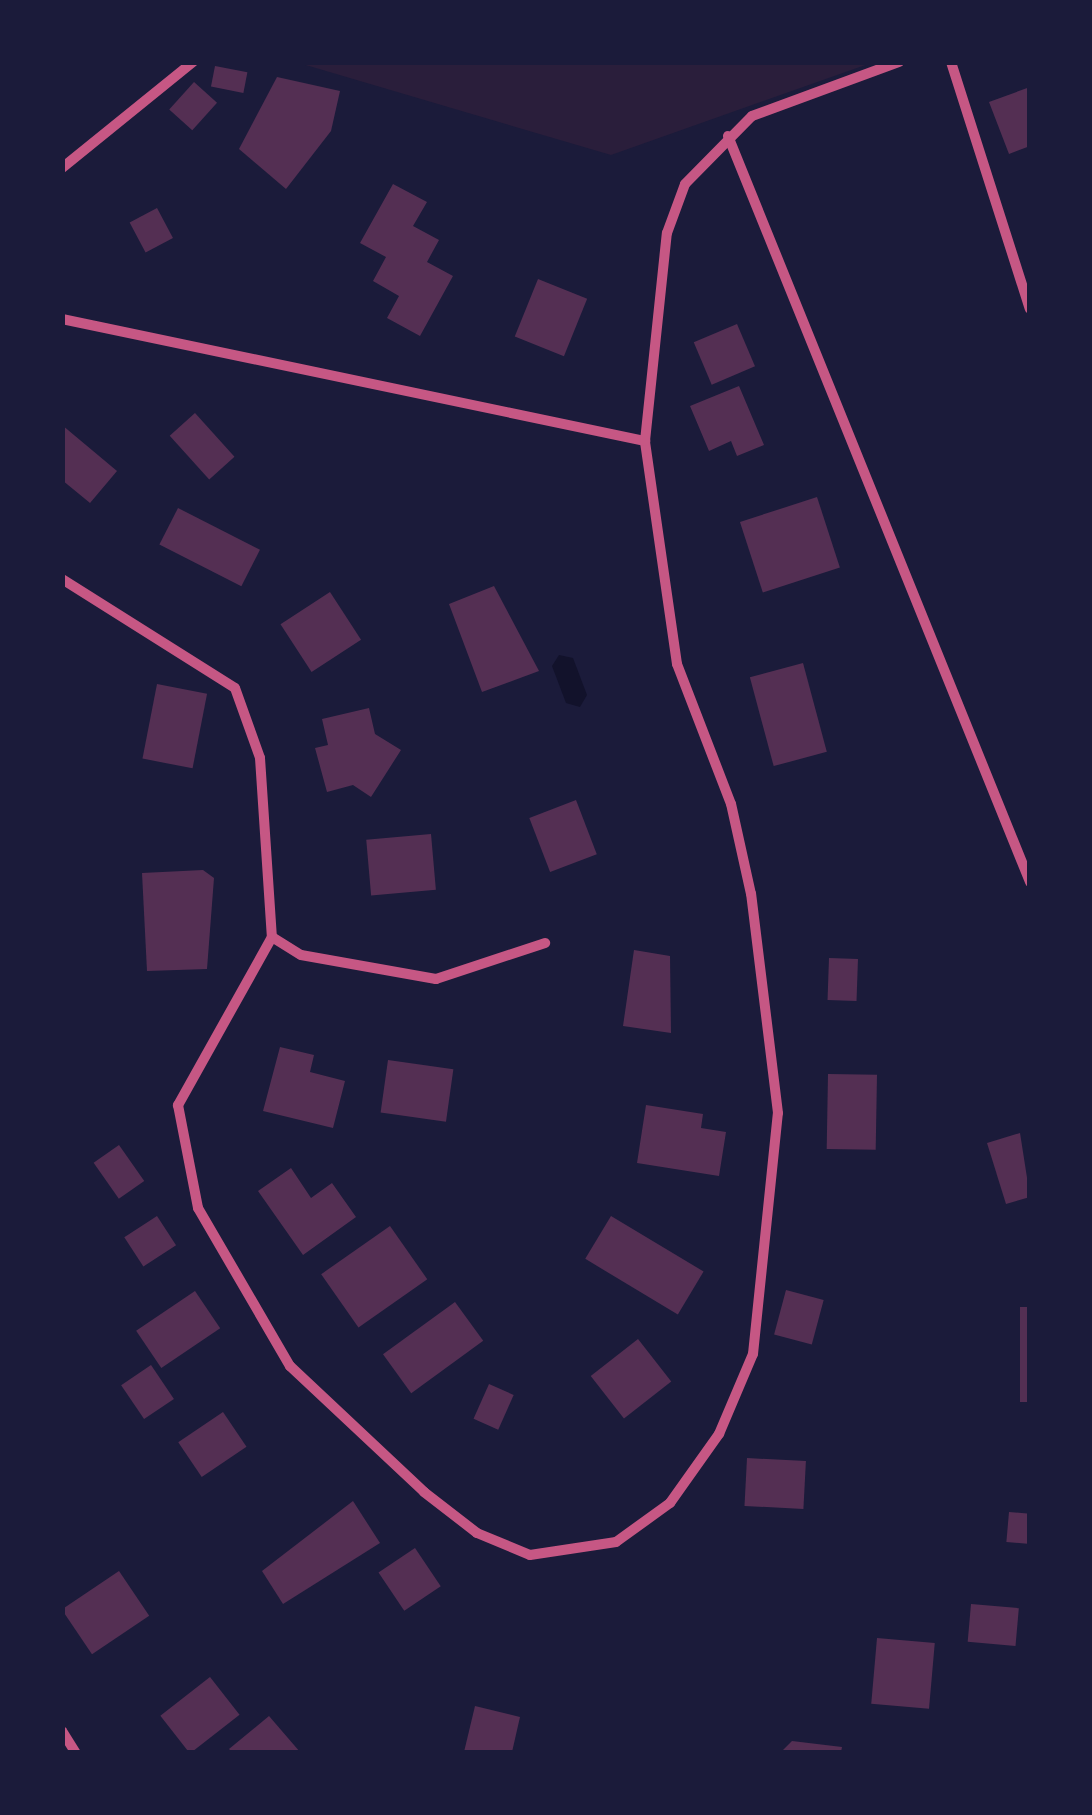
<!DOCTYPE html>
<html>
<head>
<meta charset="utf-8">
<style>
	body { margin:0 }
	#map { position:relative; width:1092px; height:1815px; overflow:hidden; background:#1b1b3a; font-family:"Fira Sans Condensed",sans-serif }
	div>[style] { position:absolute }
	.green>* { inset:0; background:#2a1e3b }
	.water>* { inset:0; background:#12122b }
	.building>* { inset:0; background:#542f53; transform-origin:0 0 }
	.minor>* { height:10px; margin:-5px; padding:0 5px; transform-origin:5px; border-radius:5px; background:#c65784 }
	span { translate:-50% -50%; white-space:nowrap; text-align:center; line-height:1.15; -webkit-text-stroke:8px #1b1b3a; paint-order:stroke }
	.frame { position:absolute; inset:0; border:65px solid #1b1b3a; pointer-events:none }
</style>
</head>
<body>
<div id="map">
	<div class="green">
		<i style="clip-path:polygon(299px 63px,871px 62px,871px 63px,611px 155px)"></i>
	</div>
	<div class="water">
		<i style="clip-path:polygon(559px 655px,573px 658px,587px 695px,580px 707px,566px 703px,552px 666px)"></i>
	</div>
	<div class="building">
		<i style="left:215px;top:66px;width:33px;height:21px;rotate:11deg"></i>
		<i style="clip-path:polygon(277px 77px,340px 91px,331px 131px,286px 189px,239px 149px)"></i>
		<i style="left:194px;top:82px;width:31px;height:37px;rotate:42deg"></i>
		<i style="clip-path:polygon(1030px 87px,1030px 146px,1009px 154px,989px 102px)"></i>
		<i style="clip-path:polygon(393px 184px,427px 202px,413px 226px,439px 240px,427px 262px,453px 276px,420px 336px,387px 318px,399px 296px,373px 281px,386px 257px,360px 243px)"></i>
		<i style="left:157px;top:208px;width:34px;height:31px;rotate:62deg"></i>
		<i style="left:538px;top:279px;width:53px;height:62px;rotate:22deg"></i>
		<i style="left:737px;top:324px;width:46px;height:47px;rotate:67deg"></i>
		<i style="clip-path:polygon(739px 386px,764px 445px,737px 456px,731px 441px,709px 451px,690px 406px)"></i>
		<i style="left:195px;top:413px;width:59px;height:34px;rotate:48deg"></i>
		<i style="clip-path:polygon(62px 425px,117px 471px,90px 503px,62px 480px)"></i>
		<i style="left:817px;top:497px;width:74px;height:81px;rotate:72deg"></i>
		<i style="left:178px;top:508px;width:92px;height:41px;rotate:27deg"></i>
		<i style="clip-path:polygon(494px 586px,539px 671px,482px 692px,449px 604px)"></i>
		<i style="left:330px;top:592px;width:57px;height:59px;rotate:57deg"></i>
		<i style="left:803px;top:663px;width:92px;height:55px;rotate:75deg"></i>
		<i style="left:157px;top:684px;width:51px;height:76px;rotate:11deg"></i>
		<i style="clip-path:polygon(369px 708px,375px 734px,401px 750px,371px 797px,353px 785px,327px 792px,315px 748px,328px 745px,322px 719px)"></i>
		<i style="left:576px;top:800px;width:58px;height:50px;rotate:69deg"></i>
		<i style="left:431px;top:834px;width:56px;height:65px;rotate:85deg"></i>
		<i style="clip-path:polygon(203px 870px,214px 878px,207px 969px,147px 971px,142px 873px)"></i>
		<i style="clip-path:polygon(634px 950px,670px 956px,671px 1033px,623px 1026px)"></i>
		<i style="left:829px;top:958px;width:29px;height:42px;rotate:2deg"></i>
		<i style="clip-path:polygon(280px 1047px,314px 1055px,310px 1072px,345px 1081px,333px 1128px,263px 1111px)"></i>
		<i style="left:388px;top:1060px;width:66px;height:53px;rotate:8deg"></i>
		<i style="left:828px;top:1074px;width:49px;height:75px;rotate:1deg"></i>
		<i style="clip-path:polygon(646px 1105px,703px 1114px,701px 1128px,726px 1132px,719px 1176px,637px 1163px)"></i>
		<i style="clip-path:polygon(1020px 1133px,1030px 1197px,1006px 1204px,987px 1143px)"></i>
		<i style="left:119px;top:1145px;width:44px;height:31px;rotate:55deg"></i>
		<i style="clip-path:polygon(291px 1168px,311px 1198px,332px 1183px,356px 1217px,303px 1255px,258px 1191px)"></i>
		<i style="left:157px;top:1216px;width:35px;height:39px;rotate:57deg"></i>
		<i style="left:611px;top:1216px;width:108px;height:50px;rotate:31deg"></i>
		<i style="left:390px;top:1226px;width:65px;height:84px;rotate:55deg"></i>
		<i style="left:786px;top:1290px;width:39px;height:46px;rotate:15deg"></i>
		<i style="left:195px;top:1291px;width:45px;height:71px;rotate:56deg"></i>
		<i style="left:455px;top:1302px;width:48px;height:89px;rotate:54deg"></i>
		<i style="left:1020px;top:1307px;width:10px;height:95px"></i>
		<i style="left:638px;top:1339px;width:54px;height:60px;rotate:52deg"></i>
		<i style="left:151px;top:1365px;width:41px;height:36px;rotate:56deg"></i>
		<i style="left:489px;top:1384px;width:27px;height:38px;rotate:24deg"></i>
		<i style="left:223px;top:1412px;width:42px;height:54px;rotate:56deg"></i>
		<i style="left:747px;top:1458px;width:59px;height:48px;rotate:3deg"></i>
		<i style="clip-path:polygon(353px 1501px,380px 1543px,283px 1604px,262px 1571px)"></i>
		<i style="left:1009px;top:1512px;width:21px;height:30px;rotate:5deg"></i>
		<i style="left:415px;top:1548px;width:46px;height:44px;rotate:56deg"></i>
		<i style="left:119px;top:1571px;width:54px;height:69px;rotate:56deg"></i>
		<i style="left:971px;top:1604px;width:48px;height:38px;rotate:5deg"></i>
		<i style="left:877px;top:1638px;width:58px;height:66px;rotate:5deg"></i>
		<i style="left:210px;top:1677px;width:48px;height:63px;rotate:52deg"></i>
		<i style="clip-path:polygon(475px 1706px,520px 1717px,512px 1752px,464px 1752px)"></i>
		<i style="clip-path:polygon(269px 1716px,300px 1752px,232px 1752px,229px 1749px)"></i>
		<i style="clip-path:polygon(792px 1741px,842px 1747px,841px 1752px,781px 1752px)"></i>
	</div>
	<div class="minor">
		<i style="left:951px;top:62px;width:259px;rotate:72.3deg"></i>
		<i style="left:728px;top:136px;width:805px;rotate:67.96deg"></i>
		<i style="left:62px;top:168px;width:169px;rotate:-39deg"></i>
		<i style="left:62px;top:319px;width:596px;rotate:11.82deg"></i>
		<i style="left:62px;top:579px;width:204px;rotate:32.2deg"></i>
		<i style="left:235px;top:688px;width:74px;rotate:70.3deg"></i>
		<i style="left:260px;top:758px;width:179px;rotate:86.2deg"></i>
		<i style="left:272px;top:937px;width:193px;rotate:119.2deg"></i>
		<i style="left:178px;top:1105px;width:105px;rotate:79deg"></i>
		<i style="left:198px;top:1208px;width:183px;rotate:59.8deg"></i>
		<i style="left:290px;top:1366px;width:184px;rotate:43.2deg"></i>
		<i style="left:424px;top:1492px;width:67px;rotate:37.7deg"></i>
		<i style="left:477px;top:1533px;width:57px;rotate:22.5deg"></i>
		<i style="left:530px;top:1555px;width:87px;rotate:-8.6deg"></i>
		<i style="left:616px;top:1542px;width:67px;rotate:-35.8deg"></i>
		<i style="left:670px;top:1503px;width:85px;rotate:-54.6deg"></i>
		<i style="left:719px;top:1434px;width:87px;rotate:-67deg"></i>
		<i style="left:753px;top:1354px;width:242px;rotate:-84.1deg"></i>
		<i style="left:778px;top:1113px;width:221px;rotate:-97deg"></i>
		<i style="left:751px;top:894px;width:92px;rotate:-102.5deg"></i>
		<i style="left:731px;top:804px;width:150px;rotate:-111.1deg"></i>
		<i style="left:677px;top:664px;width:225px;rotate:-98.2deg"></i>
		<i style="left:645px;top:441px;width:209px;rotate:-84deg"></i>
		<i style="left:667px;top:233px;width:52px;rotate:-69.8deg"></i>
		<i style="left:685px;top:184px;width:95px;rotate:-45.4deg"></i>
		<i style="left:752px;top:116px;width:157px;rotate:-20.2deg"></i>
		<i style="left:272px;top:937px;width:34px;rotate:32deg"></i>
		<i style="left:301px;top:955px;width:137px;rotate:10.1deg"></i>
		<i style="left:436px;top:979px;width:115px;rotate:-18.3deg"></i>
		<i style="left:62px;top:1731px;width:25px;rotate:58deg"></i>
	</div>
	<div class="frame"></div>
</div>
</body>
</html>
